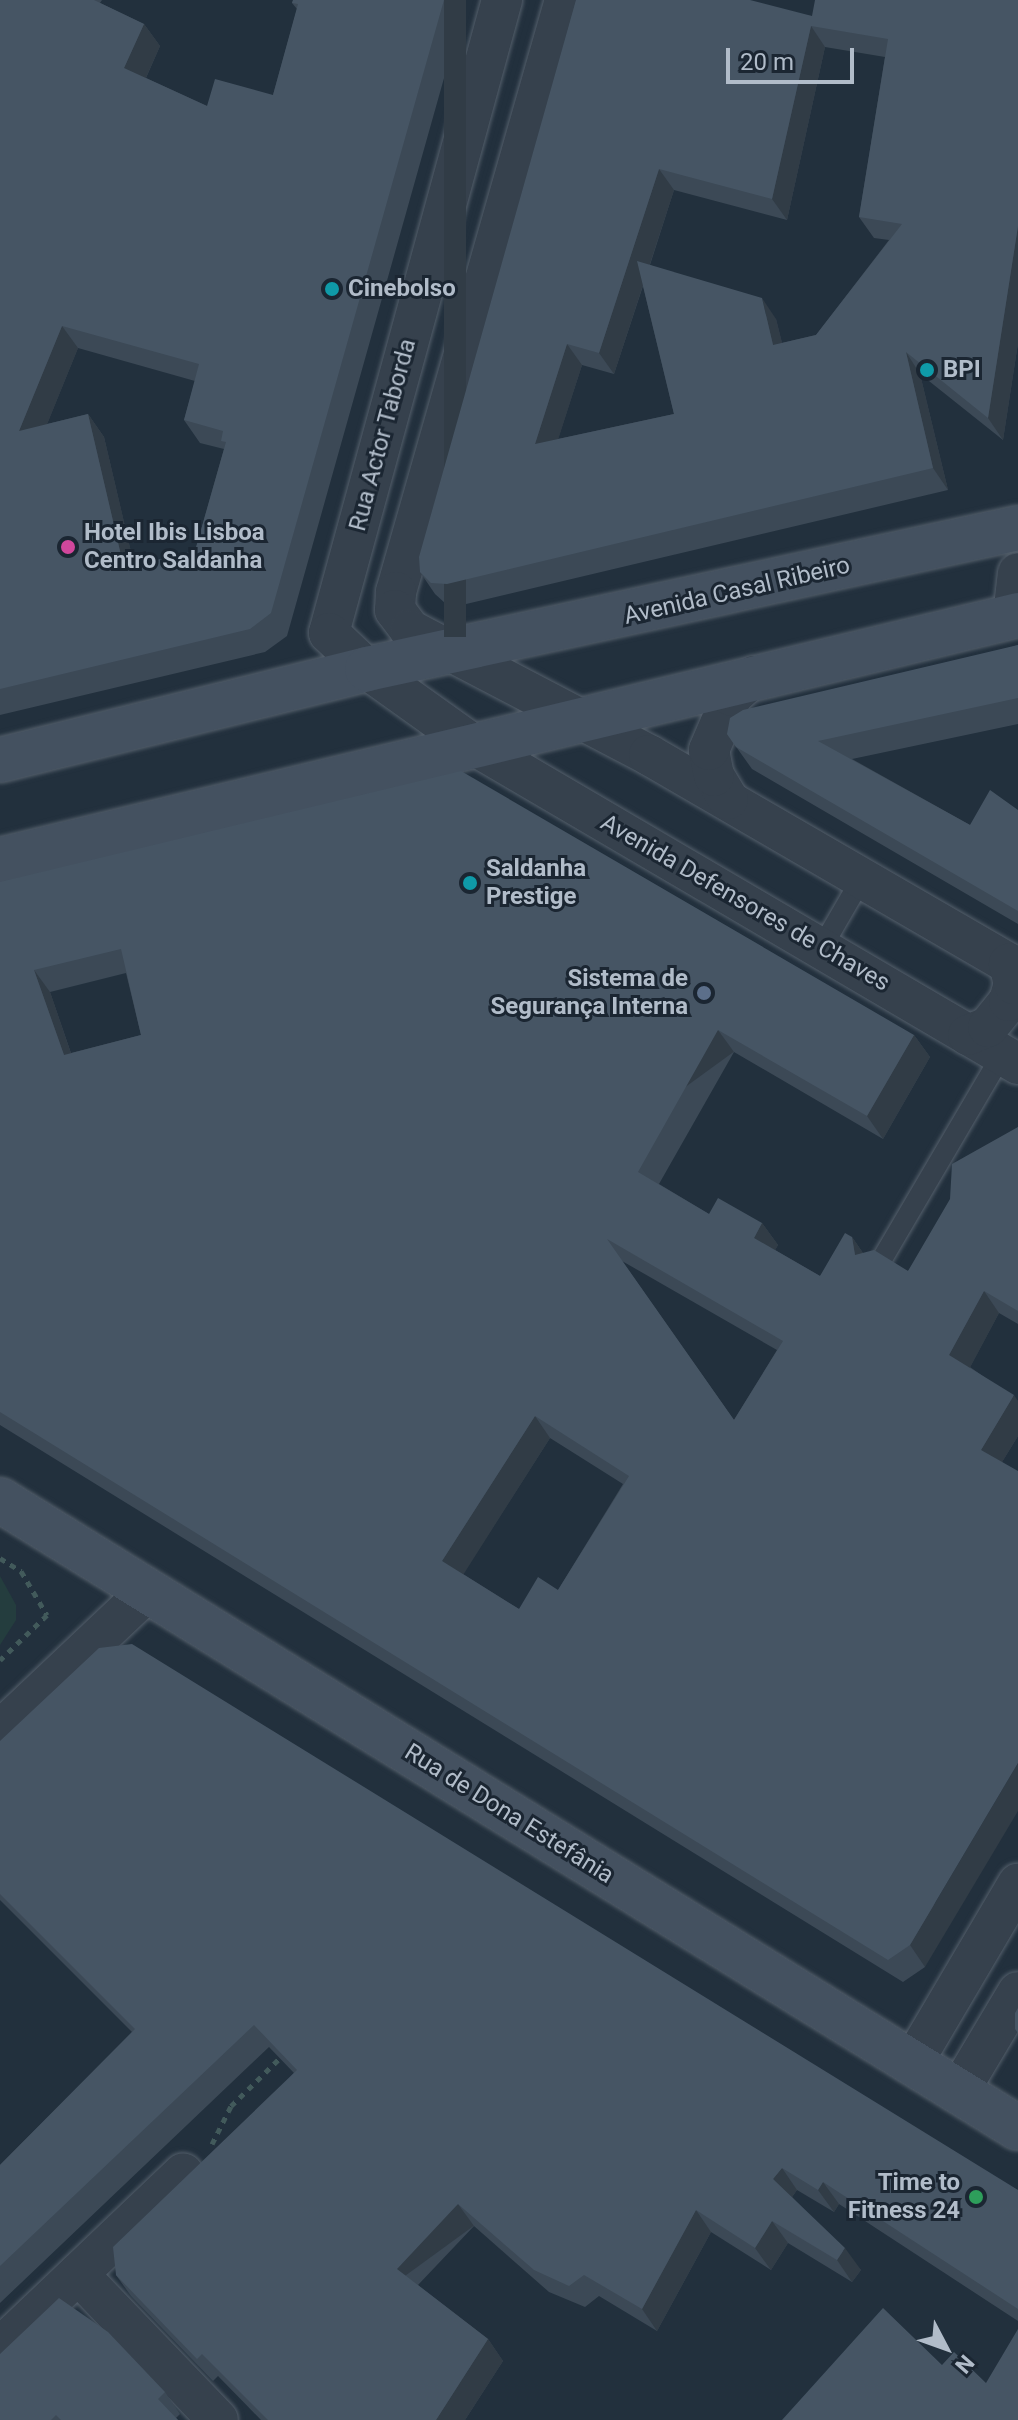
<!DOCTYPE html>
<html>
<head>
<meta charset="utf-8">
<style>
	body { margin:0 }
	#map { position:relative; width:1018px; height:2420px; overflow:hidden; background:#22303d; font-family:Roboto,sans-serif }
	div>[style] { position:absolute }
	.green>* { inset:0; background:#243d3e }
	.path>* { height:5px; margin-top:-2.5px; transform-origin:0; background:repeating-linear-gradient(90deg,#425a5b 0 6px,transparent 0 12px) }
	.roads { filter:drop-shadow(0 0 2px #545f6b) drop-shadow(0 0 2px #545f6b) }
	.lane>* { height:20px; margin:-10px; padding:0 10px; transform-origin:10px; border-radius:10px; background:#36414d }
	.street>* { height:40px; margin:-20px; padding:0 20px; transform-origin:20px; border-radius:20px; background:#36414d }
	.secondary>* { height:44px; margin:-22px; padding:0 22px; transform-origin:22px; border-radius:22px; background:#445160 }
	.wall>* { inset:0; background:#3c4956 }
	.shaded-wall>* { inset:0; background:#313c46; transform-origin:0 0 }
	.building>* { inset:0; background:#465564 }
	.dots>* { width:22px; height:22px; translate:-50% -50%; box-sizing:border-box; border:4px solid #1b2632; border-radius:50% }
	span { translate:-50% -50%; white-space:nowrap; text-align:center; line-height:1.15; -webkit-text-stroke:6px #1b2632; paint-order:stroke }
	.poi-label { font-size:24px; color:#b1bcc9; font-weight:700 }
	.left { translate:0 -50%; text-align:left }
	.right { translate:-100% -50%; text-align:right }
	.street-label { font-size:24px; color:#b1bcc9 }
	.north { position:absolute; left:906px; top:2308px; width:80px; height:80px; -webkit-text-stroke:6px #1b2632; paint-order:stroke; rotate:131deg; font-size:22px; font-weight:700; line-height:32px; text-align:center; color:#b1bcc9 }
	.north::after { content:''; display:block; margin:auto; width:28px; height:36px; background:#b1bcc9; clip-path:polygon(50% 0,100% 100%,50% 72%,0 100%) }
	.scale { position:absolute; left:726px; top:48px; width:128px; height:36px; box-sizing:border-box; border:4px solid #b1bcc9; border-top:0; padding-left:10px; font-size:24px; line-height:28px; white-space:nowrap; color:#b1bcc9; -webkit-text-stroke:6px #1b2632; paint-order:stroke }
</style>
</head>
<body>
<div id="map">
	<div class="green">
		<i style="clip-path:polygon(0 1576px,16px 1605px,16px 1620px,0 1645px)"></i>
	</div>
	<div class="path">
		<i style="left:0;top:1558px;width:25px;rotate:32deg"></i>
		<i style="left:21px;top:1571px;width:51px;rotate:59.4deg"></i>
		<i style="left:47px;top:1615px;width:65px;rotate:136.2deg"></i>
		<i style="left:212px;top:2144px;width:42px;rotate:-63.4deg"></i>
		<i style="left:231px;top:2106px;width:74px;rotate:-44.5deg"></i>
	</div>
	<div class="roads">
		<div class="lane">
			<i style="left:822px;top:947px;width:80px;rotate:-59.9deg"></i>
			<i style="left:878px;top:1266px;width:245px;rotate:-59.6deg"></i>
		</div>
		<div class="street">
			<i style="left:502px;top:0;width:656px;rotate:105.29deg"></i>
			<i style="left:329px;top:633px;width:52px;rotate:43.5deg"></i>
			<i style="left:367px;top:669px;width:129px;rotate:35.5deg"></i>
			<i style="left:472px;top:744px;width:633px;rotate:30.37deg"></i>
			<i style="left:565px;top:0;width:616px;rotate:105.93deg"></i>
			<i style="left:396px;top:592px;width:18px;rotate:93deg"></i>
			<i style="left:395px;top:610px;width:25px;rotate:53deg"></i>
			<i style="left:410px;top:630px;width:270px;rotate:27.6deg"></i>
			<i style="left:649px;top:755px;width:427px;rotate:30.1deg"></i>
			<i style="left:1013px;top:616px;width:43px;rotate:-83.4deg"></i>
			<i style="left:728px;top:799px;width:27px;rotate:-121deg"></i>
			<i style="left:714px;top:776px;width:26px;rotate:-101deg"></i>
			<i style="left:709px;top:750px;width:59px;rotate:-66.9deg"></i>
			<i style="left:732px;top:696px;width:30px;rotate:-42deg"></i>
			<i style="left:968px;top:1035px;width:22px;rotate:-22deg"></i>
			<i style="left:988px;top:1027px;width:33px;rotate:-51deg"></i>
			<i style="left:1009px;top:1001px;width:18px;rotate:-74deg"></i>
			<i style="left:1014px;top:984px;width:21px;rotate:-104deg"></i>
			<i style="left:0;top:1731px;width:204px;rotate:-43.4deg"></i>
			<i style="left:913px;top:2062px;width:207px;rotate:-59.5deg"></i>
			<i style="left:959px;top:2091px;width:115px;rotate:-59.2deg"></i>
			<i style="left:78px;top:2274px;width:202px;rotate:46.2deg"></i>
			<i style="left:0;top:2348px;width:253px;rotate:-43.6deg"></i>
		</div>
		<div class="secondary">
			<i style="left:0;top:760px;width:378px;rotate:-13.9deg"></i>
			<i style="left:367px;top:669px;width:666px;rotate:-12.22deg"></i>
			<i style="left:0;top:860px;width:1047px;rotate:-13.53deg"></i>
			<i style="left:0;top:1500px;width:1196px;rotate:31.67deg"></i>
		</div>
	</div>
	<div class="wall">
		<i style="clip-path:polygon(evenodd,0 0,102px 0,100px 3px,144px 24px,160px 46px,146px 78px,207px 106px,273px 95px,297px 9px,292px 3px,293px 0,466px 0,287px 636px,265px 652px,0 715px,0 0,78px 348px,195px 381px,184px 420px,200px 443px,224px 449px,195px 551px,134px 565px,104px 437px,88px 414px,47px 424px,78px 348px)"></i>
		<i style="clip-path:polygon(evenodd,576px 0,812px 16px,1018px 0,1018px 343px,1003px 440px,920px 374px,948px 490px,462px 605px,446px 604px,435px 594px,420px 572px,576px 0,825px 47px,885px 57px,859px 217px,874px 238px,889px 240px,816px 335px,782px 343px,776px 319px,650px 265px,674px 190px,787px 220px,825px 47px,576px 0,643px 286px,674px 414px,558px 439px,582px 365px,614px 374px,643px 286px)"></i>
		<i style="clip-path:polygon(1018px 645px,1018px 724px,852px 759px,970px 825px,1018px 810px,1018px 924px,752px 769px,727px 734px)"></i>
		<i style="clip-path:polygon(evenodd,0 882px,914px 1035px,930px 1057px,883px 1139px,734px 1052px,659px 1184px,709px 1214px,762px 1223px,778px 1245px,775px 1250px,820px 1276px,852px 1237px,863px 1253px,908px 1271px,1018px 1127px,1018px 1324px,999px 1313px,970px 1367px,1018px 1401px,1018px 1436px,1002px 1462px,925px 1967px,903px 1982px,0 1425px,0 882px,126px 973px,141px 1035px,71px 1053px,50px 992px,126px 973px,0 882px,622px 1261px,777px 1350px,734px 1420px,622px 1261px,0 882px,550px 1438px,623px 1484px,558px 1590px,519px 1609px,463px 1574px,550px 1438px)"></i>
		<i style="clip-path:polygon(0 1741px,1018px 2190px,1018px 2321px,839px 2204px,834px 2212px,797px 2190px,792px 2197px,861px 2270px,852px 2282px,788px 2243px,771px 2270px,711px 2232px,657px 2331px,599px 2296px,585px 2307px,549px 2292px,474px 2226px,418px 2285px,488px 2339px,503px 2361px,465px 2420px,261px 2420px,218px 2376px,213px 2381px,131px 2296px,116px 2275px,294px 2073px,269px 2047px,0 2303px,0 2165px,132px 2032px,0 1900px)"></i>
		<i style="clip-path:polygon(165px 2392px,180px 2414px,176px 2418px,178px 2420px,0 2420px)"></i>
	</div>
	<div class="shaded-wall">
		<i style="left:444px;top:0;width:22px;height:637px"></i>
		<i style="clip-path:polygon(144px 24px,160px 46px,140px 91px,124px 68px)"></i>
		<i style="clip-path:polygon(811px 26px,825px 47px,787px 220px,772px 199px)"></i>
		<i style="clip-path:polygon(659px 169px,674px 190px,614px 374px,599px 353px)"></i>
		<i style="clip-path:polygon(1018px 226px,1018px 343px,1003px 440px,988px 418px)"></i>
		<i style="clip-path:polygon(762px 298px,776px 319px,788px 367px,773px 345px)"></i>
		<i style="clip-path:polygon(62px 326px,78px 348px,35px 454px,19px 431px)"></i>
		<i style="clip-path:polygon(567px 344px,582px 365px,550px 465px,535px 444px)"></i>
		<i style="clip-path:polygon(906px 352px,920px 374px,948px 490px,933px 468px)"></i>
		<i style="clip-path:polygon(88px 414px,104px 437px,140px 590px,124px 568px)"></i>
		<i style="clip-path:polygon(34px 970px,50px 992px,79px 1077px,64px 1055px)"></i>
		<i style="left:718px;top:1030px;width:27px;height:163px;rotate:54deg"></i>
		<i style="clip-path:polygon(914px 1035px,930px 1057px,883px 1139px,867px 1116px)"></i>
		<i style="clip-path:polygon(762px 1223px,778px 1245px,769px 1261px,754px 1238px)"></i>
		<i style="clip-path:polygon(852px 1237px,867px 1259px,855px 1255px)"></i>
		<i style="clip-path:polygon(984px 1291px,999px 1313px,965px 1377px,949px 1355px)"></i>
		<i style="clip-path:polygon(1014px 1395px,1018px 1401px,1018px 1436px,996px 1472px,981px 1450px)"></i>
		<i style="clip-path:polygon(535px 1416px,550px 1438px,458px 1583px,442px 1561px)"></i>
		<i style="clip-path:polygon(1018px 1763px,1018px 1811px,925px 1967px,910px 1945px)"></i>
		<i style="clip-path:polygon(782px 2168px,797px 2190px,789px 2201px,773px 2179px)"></i>
		<i style="clip-path:polygon(823px 2182px,839px 2204px,834px 2212px,818px 2190px)"></i>
		<i style="left:458px;top:2204px;width:27px;height:89px;rotate:54deg"></i>
		<i style="clip-path:polygon(696px 2210px,711px 2232px,657px 2331px,642px 2309px)"></i>
		<i style="clip-path:polygon(772px 2221px,788px 2243px,771px 2270px,755px 2248px)"></i>
		<i style="clip-path:polygon(845px 2248px,861px 2270px,852px 2282px,837px 2260px)"></i>
		<i style="clip-path:polygon(488px 2339px,503px 2361px,465px 2420px,436px 2420px)"></i>
	</div>
	<div class="building">
		<i style="clip-path:polygon(evenodd,0 0,94px 0,144px 24px,124px 68px,207px 106px,215px 79px,273px 95px,298px 4px,292px 3px,293px 0,444px 0,271px 613px,250px 629px,0 689px,0 0,62px 326px,199px 364px,184px 420px,223px 431px,221px 441px,226px 442px,195px 551px,124px 568px,88px 414px,19px 431px,62px 326px)"></i>
		<i style="clip-path:polygon(evenodd,576px 0,750px 0,812px 16px,815px 0,1018px 0,1018px 226px,988px 418px,906px 352px,933px 468px,447px 584px,431px 583px,420px 572px,419px 557px,576px 0,811px 26px,888px 39px,859px 217px,902px 224px,816px 335px,773px 345px,762px 298px,637px 261px,674px 414px,535px 444px,567px 344px,599px 353px,659px 169px,772px 199px,811px 26px)"></i>
		<i style="clip-path:polygon(1018px 645px,1018px 698px,818px 741px,970px 825px,990px 790px,1018px 810px,1018px 911px,736px 747px,727px 734px,730px 718px,743px 710px)"></i>
		<i style="clip-path:polygon(evenodd,461px 771px,914px 1035px,867px 1116px,718px 1030px,638px 1172px,709px 1214px,718px 1198px,762px 1223px,754px 1238px,820px 1276px,845px 1233px,852px 1237px,855px 1255px,874px 1250px,908px 1271px,950px 1199px,952px 1164px,1018px 1127px,1018px 1311px,984px 1291px,949px 1355px,1014px 1395px,981px 1450px,1018px 1471px,1018px 1763px,910px 1945px,888px 1960px,0 1412px,0 882px,461px 771px,121px 949px,141px 1035px,64px 1055px,34px 970px,121px 949px,461px 771px,607px 1239px,783px 1341px,734px 1420px,607px 1239px,461px 771px,535px 1416px,629px 1476px,558px 1590px,538px 1577px,519px 1609px,442px 1561px,535px 1416px)"></i>
		<i style="clip-path:polygon(132px 1644px,1018px 2190px,1018px 2309px,823px 2182px,818px 2190px,782px 2168px,773px 2179px,845px 2248px,837px 2260px,772px 2221px,755px 2248px,696px 2210px,642px 2309px,584px 2275px,569px 2286px,534px 2270px,458px 2204px,397px 2269px,488px 2339px,436px 2420px,268px 2420px,202px 2354px,197px 2359px,116px 2275px,113px 2247px,297px 2070px,254px 2025px,0 2266px,0 2165px,135px 2029px,0 1894px,0 1741px,99px 1648px)"></i>
		<i style="clip-path:polygon(1018px 2008px,1018px 2033px,1015px 2029px,1015px 2013px)"></i>
		<i style="clip-path:polygon(59px 2298px,108px 2332px,165px 2392px,158px 2399px,178px 2420px,61px 2420px,56px 2415px,51px 2420px,0 2420px,0 2354px)"></i>
		<i style="clip-path:polygon(883px 2308px,942px 2365px,954px 2352px,986px 2383px,1018px 2329px,1018px 2420px,782px 2420px)"></i>
	</div>
	<div class="dots">
		<i style="left:332px;top:289px;background:#0f9aa8"></i>
		<i style="left:927px;top:370px;background:#0f9aa8"></i>
		<i style="left:68px;top:547px;background:#d1479c"></i>
		<i style="left:470px;top:883px;background:#0f9aa8"></i>
		<i style="left:704px;top:993px;background:#5c6f8a"></i>
		<i style="left:976px;top:2197px;background:#2e9e5b"></i>
	</div>
	<div class="poi-label">
		<span class="left" style="left:348px;top:289px">Cinebolso</span>
		<span class="left" style="left:943px;top:370px">BPI</span>
		<span class="left" style="left:84px;top:547px">Hotel Ibis Lisboa<br>Centro Saldanha</span>
		<span class="left" style="left:486px;top:883px">Saldanha<br>Prestige</span>
		<span class="right" style="left:688px;top:993px">Sistema de<br>Segurança Interna</span>
		<span class="right" style="left:960px;top:2197px">Time to<br>Fitness 24</span>
	</div>
	<div class="street-label">
		<span style="left:383px;top:435px;rotate:-75deg">Rua Actor Taborda</span>
		<span style="left:737px;top:591px;rotate:-13deg">Avenida Casal Ribeiro</span>
		<span style="left:745px;top:903px;rotate:30deg">Avenida Defensores de Chaves</span>
		<span style="left:509px;top:1814px;rotate:32deg">Rua de Dona Estefânia</span>
	</div>
	<div class="north">N</div>
	<div class="scale">20 m</div>
</div>
</body>
</html>
